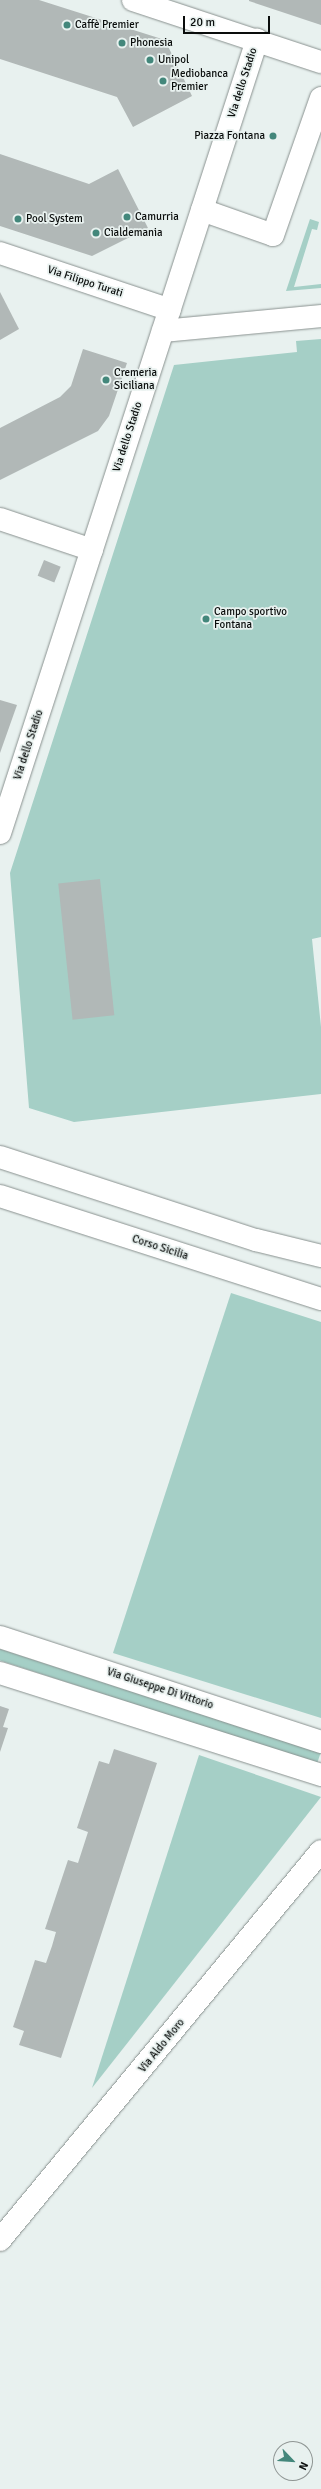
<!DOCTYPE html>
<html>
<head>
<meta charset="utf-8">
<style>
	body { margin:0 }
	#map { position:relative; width:321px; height:2489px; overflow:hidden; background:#e8f1ef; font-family:Signika,sans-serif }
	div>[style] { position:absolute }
	.green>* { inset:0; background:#a5cfc6; transform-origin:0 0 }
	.building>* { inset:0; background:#b1b8b7; transform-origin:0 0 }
	.roads { filter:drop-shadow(0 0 1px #89918f) drop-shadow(0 0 1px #89918f) }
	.street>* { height:22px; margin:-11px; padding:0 11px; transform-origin:11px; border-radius:11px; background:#fff }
	.secondary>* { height:22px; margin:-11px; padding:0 11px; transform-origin:11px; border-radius:11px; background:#fff }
	.dots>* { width:11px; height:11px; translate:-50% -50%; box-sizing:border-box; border:2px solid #e8f1ef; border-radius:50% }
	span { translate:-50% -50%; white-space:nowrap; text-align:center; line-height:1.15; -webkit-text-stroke:3.5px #e8f1ef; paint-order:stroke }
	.poi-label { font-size:11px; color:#0a0d0c }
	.left { translate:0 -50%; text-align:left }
	.right { translate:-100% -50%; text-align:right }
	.street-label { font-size:11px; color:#0a0d0c }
	.north { position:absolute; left:273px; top:2441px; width:40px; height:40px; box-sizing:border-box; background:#e8f1ef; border:1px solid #8f9694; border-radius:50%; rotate:115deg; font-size:11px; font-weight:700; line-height:16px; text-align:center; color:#0a0d0c }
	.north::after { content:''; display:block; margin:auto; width:14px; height:18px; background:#43877b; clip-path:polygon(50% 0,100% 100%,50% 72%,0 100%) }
	.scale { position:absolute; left:183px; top:16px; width:87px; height:18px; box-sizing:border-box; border:2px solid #0a0d0c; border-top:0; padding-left:5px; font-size:12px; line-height:14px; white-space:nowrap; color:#0a0d0c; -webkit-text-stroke:3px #e8f1ef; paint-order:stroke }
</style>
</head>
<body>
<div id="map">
	<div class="green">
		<i style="clip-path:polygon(310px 219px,319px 222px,317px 230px,312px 229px,294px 287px,321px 284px,321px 288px,286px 291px)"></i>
		<i style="clip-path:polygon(321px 339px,321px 937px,312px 939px,321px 1027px,321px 1094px,74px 1122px,29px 1108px,10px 873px,174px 365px,297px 352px,296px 341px)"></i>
		<i style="clip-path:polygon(231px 1293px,321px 1322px,321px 1718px,113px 1653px)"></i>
		<i style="left:0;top:1649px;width:337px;height:11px;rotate:18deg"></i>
		<i style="clip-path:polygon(199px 1755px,321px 1797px,92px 2088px)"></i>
	</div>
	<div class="building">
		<i style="clip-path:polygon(0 0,39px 0,165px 40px,192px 96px,133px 127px,117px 97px,0 59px)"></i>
		<i style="clip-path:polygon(249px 0,321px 0,321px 25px,249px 1px)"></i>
		<i style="clip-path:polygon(0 154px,89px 184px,118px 169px,148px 228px,92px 256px,0 226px)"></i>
		<i style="clip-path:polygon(0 292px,19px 329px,0 340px)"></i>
		<i style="clip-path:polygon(83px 349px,127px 363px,109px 416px,98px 431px,0 480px,0 428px,60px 397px,71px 386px)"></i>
		<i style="left:44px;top:560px;width:18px;height:17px;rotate:22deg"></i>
		<i style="clip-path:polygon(0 700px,17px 705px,0 753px)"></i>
		<i style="left:100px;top:879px;width:137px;height:42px;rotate:84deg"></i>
		<i style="clip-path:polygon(0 1706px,9px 1709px,3px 1727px,8px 1728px,0 1752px)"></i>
		<i style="clip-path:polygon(114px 1749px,157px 1763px,61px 2058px,19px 2045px,24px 2031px,13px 2027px,35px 1960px,46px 1963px,52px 1946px,56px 1932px,45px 1929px,68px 1860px,78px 1863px,88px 1832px,77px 1828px,99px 1761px,109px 1764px)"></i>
	</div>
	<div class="roads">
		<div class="street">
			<i style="left:202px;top:210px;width:75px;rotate:19.4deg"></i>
			<i style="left:273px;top:235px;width:145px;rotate:-70.7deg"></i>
			<i style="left:0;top:253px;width:179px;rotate:18.5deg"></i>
			<i style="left:163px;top:331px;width:159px;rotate:-5.4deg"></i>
			<i style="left:0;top:519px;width:97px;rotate:18.6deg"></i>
			<i style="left:0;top:833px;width:834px;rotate:-72.04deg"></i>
			<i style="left:0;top:1637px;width:338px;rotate:18.1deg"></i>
			<i style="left:0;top:1673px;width:337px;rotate:17.6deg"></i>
		</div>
		<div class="secondary">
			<i style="left:133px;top:0;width:198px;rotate:18.3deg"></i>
			<i style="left:0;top:1157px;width:269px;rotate:18deg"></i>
			<i style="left:256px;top:1240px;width:67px;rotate:13.8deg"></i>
			<i style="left:0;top:1196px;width:337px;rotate:17.8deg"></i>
			<i style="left:0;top:2240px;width:504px;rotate:-50.47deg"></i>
		</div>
	</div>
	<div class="dots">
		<i style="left:67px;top:25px;background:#43877b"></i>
		<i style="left:122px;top:43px;background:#43877b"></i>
		<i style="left:150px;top:60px;background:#43877b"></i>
		<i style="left:163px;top:81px;background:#43877b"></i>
		<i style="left:273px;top:136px;background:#43877b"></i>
		<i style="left:127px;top:217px;background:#43877b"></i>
		<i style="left:18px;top:219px;background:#43877b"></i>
		<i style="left:96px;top:233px;background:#43877b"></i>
		<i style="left:106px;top:380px;background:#43877b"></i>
		<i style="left:206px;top:619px;background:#43877b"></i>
	</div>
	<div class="poi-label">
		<span class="left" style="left:75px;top:25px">Caffè Premier</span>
		<span class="left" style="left:130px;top:43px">Phonesia</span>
		<span class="left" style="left:158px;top:60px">Unipol</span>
		<span class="left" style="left:171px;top:81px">Mediobanca<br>Premier</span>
		<span class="right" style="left:265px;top:136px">Piazza Fontana</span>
		<span class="left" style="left:135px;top:217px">Camurria</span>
		<span class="left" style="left:26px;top:219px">Pool System</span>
		<span class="left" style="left:104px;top:233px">Cialdemania</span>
		<span class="left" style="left:114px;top:380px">Cremeria<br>Siciliana</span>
		<span class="left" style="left:214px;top:619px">Campo sportivo<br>Fontana</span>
	</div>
	<div class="street-label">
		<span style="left:243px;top:83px;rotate:-72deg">Via dello Stadio</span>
		<span style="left:85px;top:282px;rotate:18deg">Via Filippo Turati</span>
		<span style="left:128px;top:437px;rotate:-72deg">Via dello Stadio</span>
		<span style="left:29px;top:745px;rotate:-72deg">Via dello Stadio</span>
		<span style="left:160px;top:1248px;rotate:18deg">Corso Sicilia</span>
		<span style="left:160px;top:1689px;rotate:18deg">Via Giuseppe Di Vittorio</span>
		<span style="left:162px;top:2046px;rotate:-51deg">Via Aldo Moro</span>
	</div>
	<div class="north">N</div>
	<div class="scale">20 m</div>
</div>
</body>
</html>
